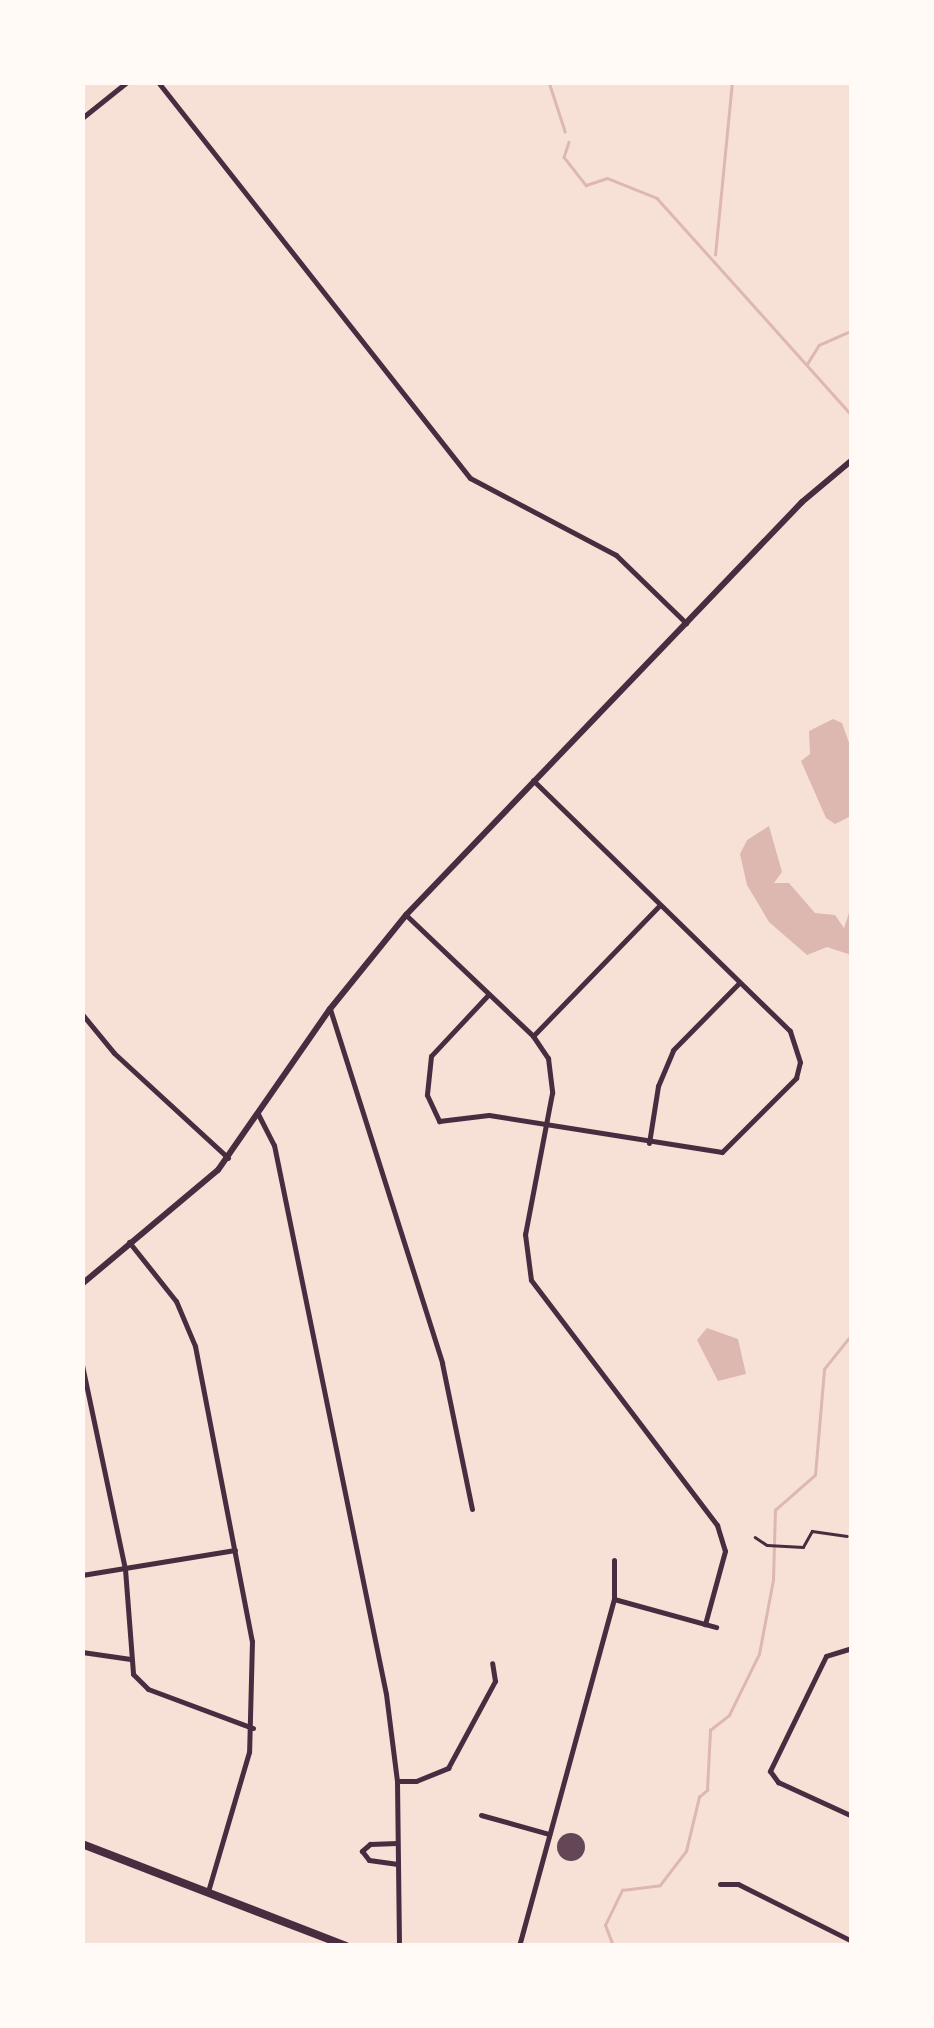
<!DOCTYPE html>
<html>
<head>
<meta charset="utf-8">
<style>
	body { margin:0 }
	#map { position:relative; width:934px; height:2028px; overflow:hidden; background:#f7e1d7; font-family:Barlow,sans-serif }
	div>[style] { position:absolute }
	.water>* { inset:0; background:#dcb8b0 }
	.stream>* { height:2.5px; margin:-1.25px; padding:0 1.25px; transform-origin:1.25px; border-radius:1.25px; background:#dcb8b0 }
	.building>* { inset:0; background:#644757 }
	.round { border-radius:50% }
	.path>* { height:2.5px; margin:-1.25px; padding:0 1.25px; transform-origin:1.25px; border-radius:1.25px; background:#4a2c40 }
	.minor>* { height:5px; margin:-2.5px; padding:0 2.5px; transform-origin:2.5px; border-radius:2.5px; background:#4a2c40 }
	.tertiary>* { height:6px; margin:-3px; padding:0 3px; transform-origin:3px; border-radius:3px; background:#4a2c40 }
	.primary>* { height:8px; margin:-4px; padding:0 4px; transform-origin:4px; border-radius:4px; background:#4a2c40 }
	span { translate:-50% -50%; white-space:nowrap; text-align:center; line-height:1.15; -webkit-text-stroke:10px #fffaf5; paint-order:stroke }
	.frame { position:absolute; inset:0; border:85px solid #fffaf5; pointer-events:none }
</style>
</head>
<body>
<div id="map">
	<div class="water">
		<i style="clip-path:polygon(833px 719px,842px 723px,852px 751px,851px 816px,835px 824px,826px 818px,801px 761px,810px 754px,809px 731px)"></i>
		<i style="clip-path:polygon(769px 826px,782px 872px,774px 883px,789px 883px,815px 913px,835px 915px,844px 928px,851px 907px,851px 955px,827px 947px,807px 955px,769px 922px,747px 885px,740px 854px,747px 840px)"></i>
		<i style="clip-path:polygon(707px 1328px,738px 1339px,746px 1374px,718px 1381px,697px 1340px)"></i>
	</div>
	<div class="stream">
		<i style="left:549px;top:82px;width:52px;rotate:71.9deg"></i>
		<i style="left:569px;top:142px;width:16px;rotate:108deg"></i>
		<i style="left:564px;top:157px;width:36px;rotate:52deg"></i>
		<i style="left:586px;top:185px;width:22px;rotate:-18deg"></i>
		<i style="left:607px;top:178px;width:54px;rotate:21.8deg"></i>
		<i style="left:657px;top:198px;width:292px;rotate:48.1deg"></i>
		<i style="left:715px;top:255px;width:174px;rotate:-84.4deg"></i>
		<i style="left:807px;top:364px;width:22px;rotate:-58deg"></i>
		<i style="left:819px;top:345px;width:36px;rotate:-24deg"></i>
		<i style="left:613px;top:1946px;width:22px;rotate:-111deg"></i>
		<i style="left:605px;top:1925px;width:39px;rotate:-64deg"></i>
		<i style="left:622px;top:1890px;width:38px;rotate:-7deg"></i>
		<i style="left:660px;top:1885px;width:43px;rotate:-52.6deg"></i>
		<i style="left:686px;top:1851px;width:56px;rotate:-76.5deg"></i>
		<i style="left:699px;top:1797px;width:11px;rotate:-41deg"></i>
		<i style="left:707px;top:1790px;width:60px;rotate:-87.1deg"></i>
		<i style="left:710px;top:1730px;width:24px;rotate:-38deg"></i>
		<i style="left:729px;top:1715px;width:68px;rotate:-63.8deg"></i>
		<i style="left:759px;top:1654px;width:75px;rotate:-79.3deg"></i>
		<i style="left:773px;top:1580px;width:70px;rotate:-88.4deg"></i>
		<i style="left:775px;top:1510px;width:53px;rotate:-41.2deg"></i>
		<i style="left:815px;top:1475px;width:106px;rotate:-85.1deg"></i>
		<i style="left:824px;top:1369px;width:45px;rotate:-51.3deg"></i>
	</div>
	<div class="building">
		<i class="round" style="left:557px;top:1833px;width:28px;height:28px"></i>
	</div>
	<div class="path">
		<i style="left:755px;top:1537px;width:14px;rotate:34deg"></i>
		<i style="left:767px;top:1545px;width:36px;rotate:3deg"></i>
		<i style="left:803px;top:1547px;width:18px;rotate:-61deg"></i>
		<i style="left:812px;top:1531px;width:35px;rotate:8deg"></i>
	</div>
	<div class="minor">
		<i style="left:158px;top:82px;width:504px;rotate:51.77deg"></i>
		<i style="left:470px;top:478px;width:165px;rotate:27.8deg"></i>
		<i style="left:616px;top:555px;width:98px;rotate:44.2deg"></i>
		<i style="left:82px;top:118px;width:58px;rotate:-38.7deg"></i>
		<i style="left:406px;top:915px;width:175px;rotate:43.6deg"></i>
		<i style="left:533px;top:1036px;width:27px;rotate:56deg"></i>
		<i style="left:548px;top:1058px;width:35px;rotate:83deg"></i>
		<i style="left:552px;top:1093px;width:144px;rotate:100.8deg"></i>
		<i style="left:525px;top:1234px;width:46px;rotate:82.6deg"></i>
		<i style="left:531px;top:1280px;width:308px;rotate:52.8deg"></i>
		<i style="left:717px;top:1525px;width:27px;rotate:73deg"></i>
		<i style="left:725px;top:1551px;width:76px;rotate:105.3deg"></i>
		<i style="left:488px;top:995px;width:83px;rotate:133.1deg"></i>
		<i style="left:431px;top:1056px;width:39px;rotate:96deg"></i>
		<i style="left:427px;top:1095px;width:29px;rotate:65deg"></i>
		<i style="left:439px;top:1121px;width:50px;rotate:-6.8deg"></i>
		<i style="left:489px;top:1115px;width:236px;rotate:9deg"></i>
		<i style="left:722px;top:1152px;width:105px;rotate:-45deg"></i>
		<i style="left:796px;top:1078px;width:16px;rotate:-76deg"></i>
		<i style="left:800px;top:1062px;width:33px;rotate:-108deg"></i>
		<i style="left:790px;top:1031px;width:359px;rotate:-135.7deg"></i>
		<i style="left:330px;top:1009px;width:371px;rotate:72.4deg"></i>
		<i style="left:442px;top:1363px;width:149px;rotate:78.4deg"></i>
		<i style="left:82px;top:1014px;width:50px;rotate:50.6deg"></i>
		<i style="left:114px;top:1053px;width:155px;rotate:42.6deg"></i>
		<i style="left:533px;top:1036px;width:182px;rotate:-45.9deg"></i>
		<i style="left:258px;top:1114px;width:35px;rotate:63deg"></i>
		<i style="left:274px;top:1145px;width:560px;rotate:78.47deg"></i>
		<i style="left:386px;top:1694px;width:88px;rotate:82.8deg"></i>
		<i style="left:397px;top:1781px;width:165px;rotate:89.3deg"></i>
		<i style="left:649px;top:1143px;width:58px;rotate:-81deg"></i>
		<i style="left:658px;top:1086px;width:39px;rotate:-67deg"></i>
		<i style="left:673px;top:1050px;width:94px;rotate:-45.4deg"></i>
		<i style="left:129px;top:1242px;width:75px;rotate:51.5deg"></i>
		<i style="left:176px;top:1301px;width:49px;rotate:67.1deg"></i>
		<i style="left:195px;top:1346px;width:300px;rotate:79.1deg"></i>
		<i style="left:252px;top:1641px;width:111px;rotate:91.5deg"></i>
		<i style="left:249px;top:1752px;width:145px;rotate:106.4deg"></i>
		<i style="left:82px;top:1365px;width:208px;rotate:78.1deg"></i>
		<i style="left:125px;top:1569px;width:105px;rotate:85.6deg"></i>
		<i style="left:133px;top:1674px;width:21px;rotate:45deg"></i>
		<i style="left:148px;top:1689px;width:112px;rotate:20.4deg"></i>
		<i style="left:82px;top:1575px;width:155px;rotate:-9.3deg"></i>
		<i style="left:614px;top:1599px;width:106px;rotate:15.4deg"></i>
		<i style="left:852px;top:1648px;width:27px;rotate:163deg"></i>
		<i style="left:826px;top:1656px;width:128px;rotate:116deg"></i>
		<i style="left:770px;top:1771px;width:14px;rotate:54deg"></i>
		<i style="left:778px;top:1782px;width:81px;rotate:24.7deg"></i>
		<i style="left:82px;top:1652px;width:49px;rotate:8.3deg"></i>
		<i style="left:397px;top:1781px;width:19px"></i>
		<i style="left:416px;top:1781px;width:35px;rotate:-22deg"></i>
		<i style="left:448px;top:1768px;width:99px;rotate:-61.6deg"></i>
		<i style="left:495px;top:1681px;width:18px;rotate:-99deg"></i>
		<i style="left:481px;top:1815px;width:71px;rotate:15.6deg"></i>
		<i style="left:397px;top:1843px;width:27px;rotate:178deg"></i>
		<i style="left:370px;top:1844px;width:11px;rotate:139deg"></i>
		<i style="left:362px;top:1851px;width:11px;rotate:52deg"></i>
		<i style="left:369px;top:1860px;width:29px;rotate:8deg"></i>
		<i style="left:720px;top:1884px;width:18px"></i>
		<i style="left:738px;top:1884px;width:127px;rotate:26.6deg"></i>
		<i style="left:519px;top:1946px;width:360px;rotate:-74.7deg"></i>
		<i style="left:614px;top:1599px;width:39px;rotate:-90deg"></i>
	</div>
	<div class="tertiary">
		<i style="left:82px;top:1284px;width:177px;rotate:-40deg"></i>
		<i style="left:218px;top:1170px;width:196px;rotate:-55.2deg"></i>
		<i style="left:330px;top:1009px;width:121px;rotate:-51deg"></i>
		<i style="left:406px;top:915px;width:572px;rotate:-46.2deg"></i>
		<i style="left:802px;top:502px;width:65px;rotate:-40deg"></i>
	</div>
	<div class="primary">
		<i style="left:82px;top:1844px;width:283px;rotate:21.1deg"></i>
	</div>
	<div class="frame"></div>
</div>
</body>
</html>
